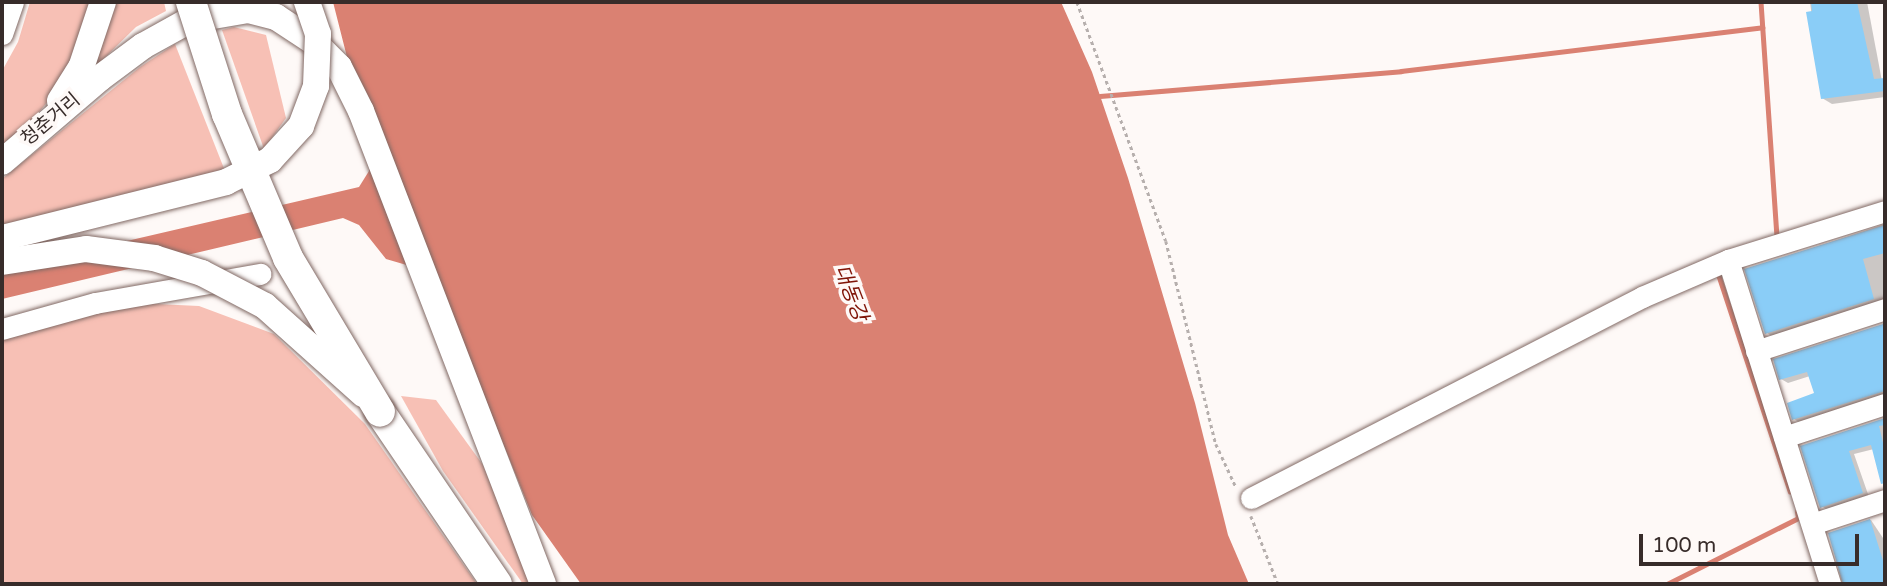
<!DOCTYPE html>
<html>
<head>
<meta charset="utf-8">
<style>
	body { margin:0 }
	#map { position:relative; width:1887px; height:586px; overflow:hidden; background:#fef9f7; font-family:"Varela Round","Noto Sans KR",sans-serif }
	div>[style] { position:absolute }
	.green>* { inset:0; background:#f7c0b5 }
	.water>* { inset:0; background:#da8172 }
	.shadow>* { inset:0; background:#0003 }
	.stream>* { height:4.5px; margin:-2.25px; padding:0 2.25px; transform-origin:2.25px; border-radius:2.25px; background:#da8172 }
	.building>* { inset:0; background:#8acdf7 }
	.path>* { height:2.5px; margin-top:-1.25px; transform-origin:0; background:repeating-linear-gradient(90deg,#b6afad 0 3.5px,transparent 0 7px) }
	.roads { filter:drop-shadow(0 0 2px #816964) drop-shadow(0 0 2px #816964) }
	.minor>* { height:21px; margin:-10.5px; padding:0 10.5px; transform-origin:10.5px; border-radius:10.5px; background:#fff }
	.major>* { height:26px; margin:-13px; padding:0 13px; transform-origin:13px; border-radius:13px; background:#fff }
	.highway>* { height:30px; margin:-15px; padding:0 15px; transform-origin:15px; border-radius:15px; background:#fff }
	.bridges { filter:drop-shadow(0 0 2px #816964) drop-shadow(0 0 2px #816964) }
	.major-bridge>* { height:26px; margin:-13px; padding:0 13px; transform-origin:13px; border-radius:13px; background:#fff }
	.highway-bridge>* { height:30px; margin:-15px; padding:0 15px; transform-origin:15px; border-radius:15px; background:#fff }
	span { translate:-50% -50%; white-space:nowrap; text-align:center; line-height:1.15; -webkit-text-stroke:7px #fef9f7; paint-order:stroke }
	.street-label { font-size:19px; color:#372c2a }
	.water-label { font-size:21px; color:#801508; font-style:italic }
	.frame { position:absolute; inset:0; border:4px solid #372c2a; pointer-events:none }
	.scale { position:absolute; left:1639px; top:534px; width:220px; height:32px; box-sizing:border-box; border:4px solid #372c2a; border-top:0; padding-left:9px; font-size:21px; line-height:24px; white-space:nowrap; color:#372c2a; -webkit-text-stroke:5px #fef9f7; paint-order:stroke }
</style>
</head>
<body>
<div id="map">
	<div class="green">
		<i style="clip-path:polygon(30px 2px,93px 2px,61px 85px,27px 127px,2px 148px,2px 71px,18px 42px)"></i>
		<i style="clip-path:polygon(112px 2px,164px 2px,166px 11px,136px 27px,86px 76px)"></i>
		<i style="clip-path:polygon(234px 27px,266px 35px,286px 118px,264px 149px,222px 30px)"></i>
		<i style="clip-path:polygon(175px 44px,225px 171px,2px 228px,2px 179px,140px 67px)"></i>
		<i style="clip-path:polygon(135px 303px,199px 306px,274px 334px,365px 424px,477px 584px,2px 584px,2px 333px)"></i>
		<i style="clip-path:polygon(401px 396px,436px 400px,483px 465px,530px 584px,523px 584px,443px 471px)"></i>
	</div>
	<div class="water">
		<i style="clip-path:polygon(333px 2px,1061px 2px,1092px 72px,1128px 178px,1195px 403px,1228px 535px,1249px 584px,581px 584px,532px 515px,434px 273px,386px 259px,359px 225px,343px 218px,2px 299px,2px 270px,359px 187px,369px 171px,377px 132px,348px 61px)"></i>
	</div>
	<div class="shadow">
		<i style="clip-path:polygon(1810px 2px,1867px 2px,1885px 97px,1832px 104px,1822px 98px)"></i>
		<i style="clip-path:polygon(1885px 224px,1885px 300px,1773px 337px,1767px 333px,1747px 270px)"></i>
		<i style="clip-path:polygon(1885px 325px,1885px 395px,1800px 423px,1794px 419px,1817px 394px,1810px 376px,1788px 383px,1781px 379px,1775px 360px)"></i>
		<i style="clip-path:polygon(1885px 420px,1885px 487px,1874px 449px,1854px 454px,1869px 497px,1828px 510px,1821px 506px,1802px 447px)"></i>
		<i style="clip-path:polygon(1871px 520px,1885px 541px,1885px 584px,1842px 584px,1830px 534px)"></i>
	</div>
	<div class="stream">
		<i style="left:1761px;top:2px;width:233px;rotate:86.1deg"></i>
		<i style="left:1100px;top:96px;width:302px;rotate:-4.7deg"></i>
		<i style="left:1401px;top:71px;width:364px;rotate:-6.9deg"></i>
		<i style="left:1718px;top:273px;width:230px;rotate:71.7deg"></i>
		<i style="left:1667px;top:584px;width:147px;rotate:-26.7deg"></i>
		<i style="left:1798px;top:518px;width:6px;rotate:-99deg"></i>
	</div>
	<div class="building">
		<i style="clip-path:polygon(1811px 2px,1857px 2px,1874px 79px,1885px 78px,1885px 91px,1821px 99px,1806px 12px,1812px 11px)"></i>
		<i style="clip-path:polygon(1885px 225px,1885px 253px,1863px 259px,1874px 299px,1765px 334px,1744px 269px)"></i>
		<i style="clip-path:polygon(1883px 324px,1885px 391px,1792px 420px,1787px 403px,1814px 393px,1807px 372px,1779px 380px,1773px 359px)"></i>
		<i style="clip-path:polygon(1885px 418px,1885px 425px,1879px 426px,1885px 451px,1885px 483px,1881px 484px,1871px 445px,1849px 451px,1863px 493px,1820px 508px,1800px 446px)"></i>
		<i style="clip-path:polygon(1870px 519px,1885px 567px,1885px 584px,1843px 584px,1828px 533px)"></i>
	</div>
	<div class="path">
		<i style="left:1077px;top:2px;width:255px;rotate:69.6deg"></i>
		<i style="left:1166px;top:241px;width:209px;rotate:76.2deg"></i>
		<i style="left:1216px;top:444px;width:47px;rotate:65.1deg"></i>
		<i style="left:1251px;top:516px;width:73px;rotate:68.3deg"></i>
	</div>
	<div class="roads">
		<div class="minor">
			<i style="left:2px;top:34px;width:34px;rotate:-71deg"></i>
			<i style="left:1728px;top:260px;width:340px;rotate:72.5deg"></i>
			<i style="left:2px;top:329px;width:97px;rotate:-15.6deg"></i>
			<i style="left:95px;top:303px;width:168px;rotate:-10deg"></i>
			<i style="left:1756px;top:351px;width:136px;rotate:-18deg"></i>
			<i style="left:1784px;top:437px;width:106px;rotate:-18.1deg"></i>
			<i style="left:1251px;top:498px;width:440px;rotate:-27.2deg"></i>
			<i style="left:1642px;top:297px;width:94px;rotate:-23.3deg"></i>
			<i style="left:1728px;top:260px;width:164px;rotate:-17.3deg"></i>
			<i style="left:1812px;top:524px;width:77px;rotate:-18.2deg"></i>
		</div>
		<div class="major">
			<i style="left:60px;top:101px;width:39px;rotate:-58deg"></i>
			<i style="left:81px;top:68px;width:70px;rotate:-71.6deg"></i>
			<i style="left:2px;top:162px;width:129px;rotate:-40.6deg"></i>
			<i style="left:100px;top:78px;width:54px;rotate:-36.7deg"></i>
			<i style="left:143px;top:46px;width:54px;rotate:-29deg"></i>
			<i style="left:190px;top:20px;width:59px;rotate:-9.8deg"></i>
			<i style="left:248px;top:10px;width:29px;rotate:14deg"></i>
			<i style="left:276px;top:17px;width:45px;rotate:33.3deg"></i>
			<i style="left:314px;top:42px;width:35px;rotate:45deg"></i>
			<i style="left:339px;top:67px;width:49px;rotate:63.4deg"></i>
			<i style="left:361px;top:111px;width:507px;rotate:68.95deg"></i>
		</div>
		<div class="highway">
			<i style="left:380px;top:412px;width:208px;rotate:55.8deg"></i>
		</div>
	</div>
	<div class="bridges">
		<div class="major-bridge">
			<i style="left:2px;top:238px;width:231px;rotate:-14deg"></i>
			<i style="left:226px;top:182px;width:49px;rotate:-26.6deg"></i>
			<i style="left:270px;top:160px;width:46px;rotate:-47.6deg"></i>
			<i style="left:301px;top:126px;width:43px;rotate:-69.4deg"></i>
			<i style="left:316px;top:86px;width:52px;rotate:-87.8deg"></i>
			<i style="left:318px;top:34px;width:34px;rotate:-109deg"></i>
			<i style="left:2px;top:262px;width:85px;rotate:-8.8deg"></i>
			<i style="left:86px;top:249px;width:69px;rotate:7.5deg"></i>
			<i style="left:154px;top:258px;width:50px;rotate:17.4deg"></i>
			<i style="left:202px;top:273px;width:71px;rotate:27.6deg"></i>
			<i style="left:265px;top:306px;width:132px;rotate:41.9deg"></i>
		</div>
		<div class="highway-bridge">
			<i style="left:191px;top:2px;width:118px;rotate:72.2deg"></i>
			<i style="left:227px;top:114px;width:156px;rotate:67deg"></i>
			<i style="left:288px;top:258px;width:179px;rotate:59.1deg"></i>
		</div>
	</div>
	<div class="street-label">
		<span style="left:51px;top:120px;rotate:-40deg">청춘거리</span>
	</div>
	<div class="water-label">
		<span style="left:850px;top:293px;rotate:69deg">대동강</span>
	</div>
	<div class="frame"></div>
	<div class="scale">100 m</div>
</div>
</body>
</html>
